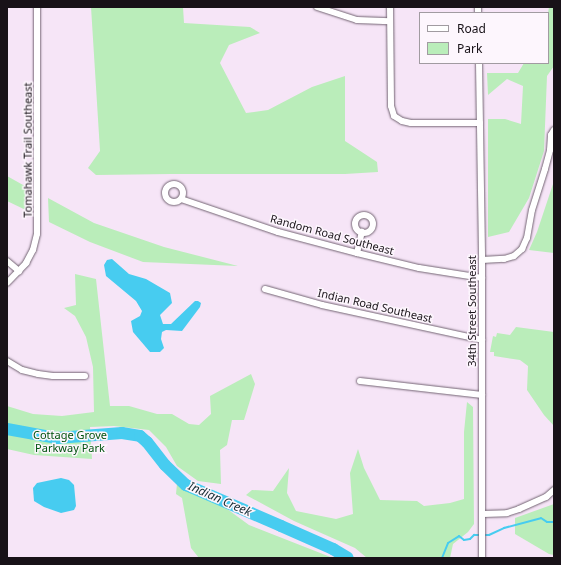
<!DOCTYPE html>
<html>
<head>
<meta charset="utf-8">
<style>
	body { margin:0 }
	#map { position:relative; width:561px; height:565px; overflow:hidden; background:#f6e5f7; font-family:"Noto Sans",sans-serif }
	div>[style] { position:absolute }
	.green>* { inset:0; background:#baedba }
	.water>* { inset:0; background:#47ccf0 }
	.stream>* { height:2px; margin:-1px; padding:0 1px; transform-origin:1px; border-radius:1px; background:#47ccf0 }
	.river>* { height:12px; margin:-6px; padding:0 6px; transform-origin:6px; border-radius:6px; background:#47ccf0 }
	.roads { filter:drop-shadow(0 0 1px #736473) drop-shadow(0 0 1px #736473) }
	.minor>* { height:6px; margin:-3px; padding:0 3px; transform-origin:3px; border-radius:3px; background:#fff }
	.minor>.ring { margin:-3px; padding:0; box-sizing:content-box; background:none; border:6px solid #fff; border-radius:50% }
	span { translate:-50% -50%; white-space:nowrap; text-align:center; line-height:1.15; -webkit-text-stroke:3px #fdf6fd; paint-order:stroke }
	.street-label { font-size:11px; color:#181218 }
	.park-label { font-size:11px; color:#00530f }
	.water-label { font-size:12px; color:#172d34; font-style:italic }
	.frame { position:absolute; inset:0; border:8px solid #181218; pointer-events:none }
	.legend { position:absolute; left:419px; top:12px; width:130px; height:52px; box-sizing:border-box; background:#fdf6fd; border:1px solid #a19ba1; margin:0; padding:5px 7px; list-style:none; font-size:12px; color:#181218 }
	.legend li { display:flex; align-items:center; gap:8px; height:20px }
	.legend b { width:20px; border:1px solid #a19ba1 }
</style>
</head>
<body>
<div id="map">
	<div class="green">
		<i style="clip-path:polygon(91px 7px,183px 7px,184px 23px,250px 27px,260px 33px,229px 45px,220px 63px,246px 113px,268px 110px,312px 87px,345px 76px,345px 141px,377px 162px,378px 172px,345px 174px,171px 174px,96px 175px,88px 168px,100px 151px)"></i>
		<i style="clip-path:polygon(549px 7px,554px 7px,554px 66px,547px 76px,544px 151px,529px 198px,509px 232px,488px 237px,488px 119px,505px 119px,521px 124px,523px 86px,507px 79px,488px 95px,487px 73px,518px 73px,524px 63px,548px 63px,548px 13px)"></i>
		<i style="clip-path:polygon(7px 176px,32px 190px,32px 213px,7px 201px)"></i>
		<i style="clip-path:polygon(554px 181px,554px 253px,529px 250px,537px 232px)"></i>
		<i style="clip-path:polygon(48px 198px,94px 223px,164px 247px,238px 266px,143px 262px,90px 242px,49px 222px)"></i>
		<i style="clip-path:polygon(75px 274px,96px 279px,110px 406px,129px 406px,157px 414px,172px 414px,189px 424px,199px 425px,211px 414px,210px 396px,251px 374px,255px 384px,244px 420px,232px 420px,227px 445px,220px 450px,221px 484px,198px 481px,177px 466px,166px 447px,149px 430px,114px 426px,90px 427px,92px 459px,34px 455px,7px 449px,7px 406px,33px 414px,62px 416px,94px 412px,93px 367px,86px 337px,75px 316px,64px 308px,76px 305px)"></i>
		<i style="clip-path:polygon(516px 327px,554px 332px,554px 426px,544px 415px,527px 390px,528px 366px,520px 360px,494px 356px,494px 352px,490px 352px,493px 336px,496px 337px,497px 333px,510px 335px)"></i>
		<i style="clip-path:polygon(467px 402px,473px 407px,474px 524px,468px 532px,453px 544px,450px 558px,367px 558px,355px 548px,294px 521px,246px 495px,252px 490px,273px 491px,289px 468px,287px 493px,296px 511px,336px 519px,353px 514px,350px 473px,358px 449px,364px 468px,380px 500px,417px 501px,424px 506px,450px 503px,464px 499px,464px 432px)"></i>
		<i style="clip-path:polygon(178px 473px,249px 525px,333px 558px,199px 558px,191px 548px,182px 498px,176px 494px)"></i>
		<i style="clip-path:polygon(554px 504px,554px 555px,549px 554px,515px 534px,515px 518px)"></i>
	</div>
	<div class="water">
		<i style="clip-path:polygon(112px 259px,129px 274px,146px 279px,170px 293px,172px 303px,160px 315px,163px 324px,171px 324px,195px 301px,198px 301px,201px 303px,200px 307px,182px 331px,166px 330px,162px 332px,161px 339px,164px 348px,160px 352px,150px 352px,133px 332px,131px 321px,140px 316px,142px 311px,136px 301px,106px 276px,104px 265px,107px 260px)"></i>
		<i style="clip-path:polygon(61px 478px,69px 480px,74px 485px,76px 506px,74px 510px,61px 513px,44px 507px,34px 501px,33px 488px,37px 483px)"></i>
	</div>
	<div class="stream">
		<i style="left:442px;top:558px;width:16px;rotate:-68deg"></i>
		<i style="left:448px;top:543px;width:13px;rotate:-32deg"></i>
		<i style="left:459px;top:536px;width:6px;rotate:39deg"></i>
		<i style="left:464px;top:540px;width:6px;rotate:-9deg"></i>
		<i style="left:470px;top:539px;width:6px;rotate:-45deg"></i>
		<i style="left:474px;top:535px;width:15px"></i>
		<i style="left:489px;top:535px;width:17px;rotate:-25deg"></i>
		<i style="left:504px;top:528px;width:38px;rotate:-15deg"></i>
		<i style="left:541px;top:518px;width:7px;rotate:34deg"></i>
		<i style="left:547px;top:522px;width:7px"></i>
	</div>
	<div class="river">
		<i style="left:7px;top:429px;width:51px;rotate:10.2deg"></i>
		<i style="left:57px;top:438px;width:65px;rotate:-4.4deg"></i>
		<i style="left:122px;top:433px;width:18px;rotate:9deg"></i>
		<i style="left:140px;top:436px;width:9px;rotate:41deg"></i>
		<i style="left:147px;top:442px;width:29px;rotate:52deg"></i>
		<i style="left:165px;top:465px;width:29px;rotate:44deg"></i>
		<i style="left:186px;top:485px;width:103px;rotate:23.3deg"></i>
		<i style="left:281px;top:526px;width:57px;rotate:23.9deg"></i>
		<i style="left:333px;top:549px;width:17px;rotate:31deg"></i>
	</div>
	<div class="roads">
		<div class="minor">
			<i style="left:317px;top:7px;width:42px;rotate:18deg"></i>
			<i style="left:357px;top:20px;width:33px;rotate:2deg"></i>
			<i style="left:390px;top:7px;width:99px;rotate:89.4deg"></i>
			<i style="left:391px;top:106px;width:10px;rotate:73deg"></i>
			<i style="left:394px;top:116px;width:9px;rotate:32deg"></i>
			<i style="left:402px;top:121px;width:9px;rotate:13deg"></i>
			<i style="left:411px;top:123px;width:69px"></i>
			<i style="left:478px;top:7px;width:6px;rotate:90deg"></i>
			<i style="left:479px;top:63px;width:197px;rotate:89.1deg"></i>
			<i style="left:482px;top:260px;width:298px;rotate:90deg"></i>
			<i class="ring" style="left:165px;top:184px;width:12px;height:12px"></i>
			<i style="left:181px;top:199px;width:102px;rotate:18.8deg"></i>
			<i style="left:278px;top:232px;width:82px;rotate:14.9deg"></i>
			<i style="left:357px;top:253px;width:64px;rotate:13.6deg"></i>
			<i style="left:419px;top:268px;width:64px;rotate:9deg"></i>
			<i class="ring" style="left:355px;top:215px;width:12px;height:12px"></i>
			<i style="left:357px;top:253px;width:22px;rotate:-77deg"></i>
			<i style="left:482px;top:260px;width:22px;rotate:-3deg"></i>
			<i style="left:504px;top:259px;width:10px;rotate:-17deg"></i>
			<i style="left:514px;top:256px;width:11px;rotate:-41deg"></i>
			<i style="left:522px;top:249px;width:12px;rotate:-66deg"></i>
			<i style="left:527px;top:238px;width:28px;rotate:-80deg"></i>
			<i style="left:532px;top:210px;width:43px;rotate:-72.4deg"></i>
			<i style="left:545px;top:169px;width:20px;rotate:-75deg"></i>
			<i style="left:550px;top:150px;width:15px;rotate:-86deg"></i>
			<i style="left:551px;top:135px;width:6px;rotate:-59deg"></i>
			<i style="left:7px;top:261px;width:16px;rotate:40deg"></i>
			<i style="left:7px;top:283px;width:28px;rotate:-46deg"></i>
			<i style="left:26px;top:263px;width:15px;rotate:-62deg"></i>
			<i style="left:33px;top:250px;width:16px;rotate:-76deg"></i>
			<i style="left:37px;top:234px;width:227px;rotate:-90deg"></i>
			<i style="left:265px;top:289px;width:59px;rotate:15.7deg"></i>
			<i style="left:322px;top:305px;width:164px;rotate:12.3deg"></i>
			<i style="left:7px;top:361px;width:17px;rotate:31deg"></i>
			<i style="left:22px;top:370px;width:16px;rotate:14deg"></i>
			<i style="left:38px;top:374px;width:15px;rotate:8deg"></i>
			<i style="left:53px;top:376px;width:32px"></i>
			<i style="left:360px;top:381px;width:123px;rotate:6.5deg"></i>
			<i style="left:483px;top:514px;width:24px;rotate:-2deg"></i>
			<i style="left:507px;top:513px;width:13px;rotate:-18deg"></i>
			<i style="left:519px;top:509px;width:30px;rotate:-24deg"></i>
			<i style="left:546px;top:497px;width:11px;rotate:-41deg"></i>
		</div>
	</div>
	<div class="street-label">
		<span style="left:28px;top:150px;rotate:-90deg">Tomahawk Trail Southeast</span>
		<span style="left:332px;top:235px;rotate:15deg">Random Road Southeast</span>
		<span style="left:375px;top:306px;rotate:13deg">Indian Road Southeast</span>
		<span style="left:472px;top:311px;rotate:-90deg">34th Street Southeast</span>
	</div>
	<div class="park-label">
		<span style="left:70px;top:442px">Cottage Grove<br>Parkway Park</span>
	</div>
	<div class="water-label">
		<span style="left:220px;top:499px;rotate:24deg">Indian Creek</span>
	</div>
	<div class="frame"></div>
	<ul class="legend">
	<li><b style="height:5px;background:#fff"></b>Road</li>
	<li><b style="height:11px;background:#baedba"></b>Park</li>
	</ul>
</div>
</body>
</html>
